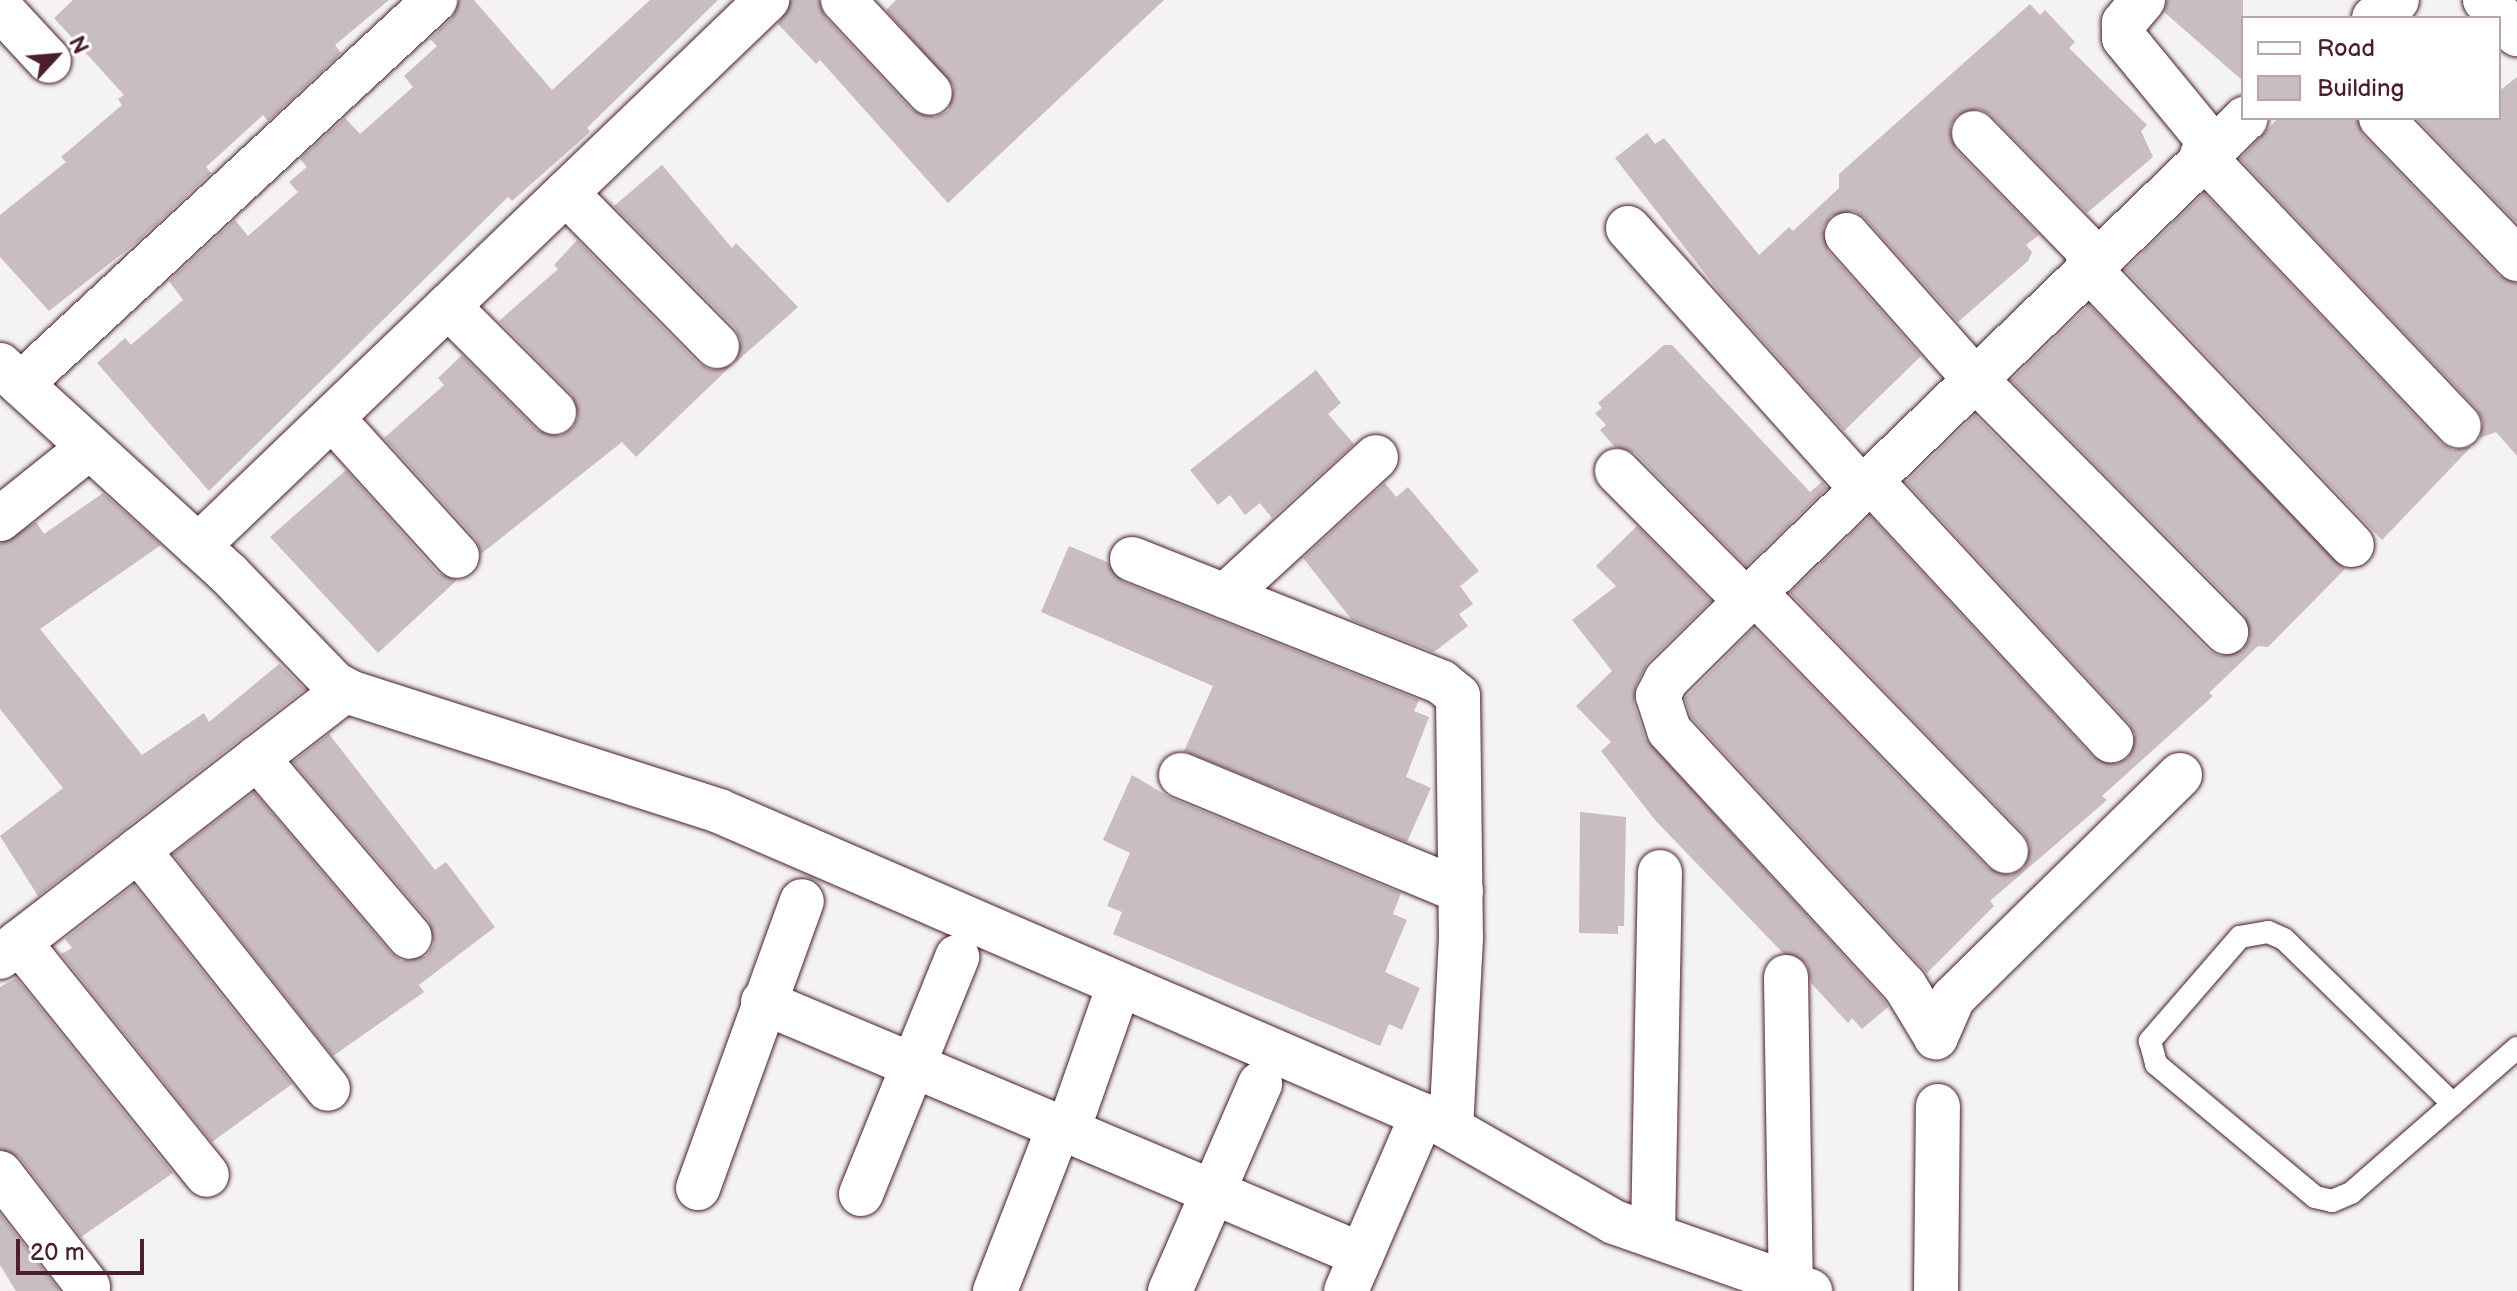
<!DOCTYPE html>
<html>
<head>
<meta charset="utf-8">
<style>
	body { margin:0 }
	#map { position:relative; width:2517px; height:1291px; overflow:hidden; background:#f4f2f2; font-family:"Balsamiq Sans",sans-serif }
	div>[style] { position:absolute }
	.building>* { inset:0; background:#cabdc1 }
	.roads { filter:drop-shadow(0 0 2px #4a1f2b) drop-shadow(0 0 2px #4a1f2b) }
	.lane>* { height:22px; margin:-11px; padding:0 11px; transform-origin:11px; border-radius:11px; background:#fff }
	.street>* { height:44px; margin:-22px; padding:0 22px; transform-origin:22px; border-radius:22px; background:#fff }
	span { translate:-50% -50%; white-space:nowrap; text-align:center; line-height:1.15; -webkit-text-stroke:6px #fff; paint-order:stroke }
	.legend { position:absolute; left:2241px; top:16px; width:260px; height:104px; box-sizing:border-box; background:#fff; border:2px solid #b7a5aa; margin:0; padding:10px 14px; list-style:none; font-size:24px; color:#4a1f2b }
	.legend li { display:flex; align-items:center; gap:16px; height:40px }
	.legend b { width:40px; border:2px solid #b7a5aa }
	.north { position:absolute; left:16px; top:16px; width:80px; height:80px; -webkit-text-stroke:6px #fff; paint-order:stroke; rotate:64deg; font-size:22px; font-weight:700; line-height:32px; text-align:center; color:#4a1f2b }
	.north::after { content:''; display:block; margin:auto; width:28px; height:36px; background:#4a1f2b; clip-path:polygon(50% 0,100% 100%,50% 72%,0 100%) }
	.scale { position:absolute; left:16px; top:1239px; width:128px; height:36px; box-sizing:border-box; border:4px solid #4a1f2b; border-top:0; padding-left:10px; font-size:24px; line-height:28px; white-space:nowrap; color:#4a1f2b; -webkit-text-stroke:6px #fff; paint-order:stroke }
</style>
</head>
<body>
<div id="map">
	<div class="building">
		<i style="clip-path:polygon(73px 0,389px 0,335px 45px,341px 53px,268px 121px,263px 115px,206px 167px,211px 173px,137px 242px,49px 311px,0 257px,0 215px,66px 162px,61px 157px,122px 105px,118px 99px,124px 95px,54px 18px)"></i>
		<i style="clip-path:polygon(459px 0,474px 0,552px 90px,650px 0,718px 0,587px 128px,590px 132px,512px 201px,508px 197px,209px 491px,97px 363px,125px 338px,131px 345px,183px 300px,169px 281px,235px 220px,248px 236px,298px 192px,289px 182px,307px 167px,300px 159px,345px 118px,360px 134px,413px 87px,404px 76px,437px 46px,430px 39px,452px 18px)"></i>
		<i style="clip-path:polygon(791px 0,819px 0,825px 17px,912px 110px,935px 117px,948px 111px,954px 87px,886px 10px,896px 0,1164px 0,948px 203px,820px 60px,816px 64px,778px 24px)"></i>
		<i style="clip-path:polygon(2167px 0,2243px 0,2243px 81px,2164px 12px)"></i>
		<i style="clip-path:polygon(2030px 4px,2040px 15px,2045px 10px,2075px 42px,2069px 48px,2147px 125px,2141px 131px,2153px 157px,2087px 213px,1991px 115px,1980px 109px,1957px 115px,1950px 127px,1956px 150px,2039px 235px,2026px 245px,2032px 252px,2028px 261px,1958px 322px,1865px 218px,1854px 211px,1831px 216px,1823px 228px,1828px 251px,1921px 356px,1844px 431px,1721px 294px,1615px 158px,1647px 133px,1655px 144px,1664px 138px,1759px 255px,1789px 227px,1793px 231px,1839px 188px,1839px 174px)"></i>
		<i style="clip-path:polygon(2517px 77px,2517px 223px,2416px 118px,2499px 118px,2499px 91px)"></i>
		<i style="clip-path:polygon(2278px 118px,2357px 118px,2363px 135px,2499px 276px,2517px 283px,2517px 456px,2496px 432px,2480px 438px,2483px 421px,2477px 409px,2240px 159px)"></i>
		<i style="clip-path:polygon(662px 165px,732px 248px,736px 243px,798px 307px,736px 362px,741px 340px,735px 328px,614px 206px)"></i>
		<i style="clip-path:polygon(2204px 193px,2441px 443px,2453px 450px,2471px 447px,2382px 540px,2125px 270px)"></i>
		<i style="clip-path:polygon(577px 240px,699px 364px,711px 370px,732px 365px,636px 457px,622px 442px,481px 554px,476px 539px,384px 438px,444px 385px,438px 378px,462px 355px,537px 430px,560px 436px,572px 429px,578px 418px,572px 395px,499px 321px,558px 269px,554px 265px)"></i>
		<i style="clip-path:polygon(2089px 305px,2345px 569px,2268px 647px,2258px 646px,2209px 693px,2213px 696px,2102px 796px,2107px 800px,1990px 901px,1994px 906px,1927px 973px,1691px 717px,1685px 698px,1754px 628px,1988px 868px,2011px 875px,2024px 868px,2030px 846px,2024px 834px,1790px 593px,1870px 516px,2093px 757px,2116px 764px,2128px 758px,2135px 735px,2129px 723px,1906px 482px,1975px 415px,2208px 650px,2220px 656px,2243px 650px,2250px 638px,2244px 614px,2011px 380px)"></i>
		<i style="clip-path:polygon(1664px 345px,1672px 345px,1810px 492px,1822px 482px,1827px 488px,1746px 566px,1635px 453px,1615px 447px,1600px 430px,1606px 425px,1595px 413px,1602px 408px,1598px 403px)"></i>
		<i style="clip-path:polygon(1316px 370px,1341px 403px,1328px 414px,1354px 444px,1272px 518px,1260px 503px,1245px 515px,1230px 495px,1218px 505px,1190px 470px)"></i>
		<i style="clip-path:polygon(346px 470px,438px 573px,457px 580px,378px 653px,270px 537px)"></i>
		<i style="clip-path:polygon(1385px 483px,1396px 497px,1408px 487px,1479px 571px,1460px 586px,1473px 604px,1459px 614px,1468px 626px,1434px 652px,1352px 620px,1303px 558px)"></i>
		<i style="clip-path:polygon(103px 493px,161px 545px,40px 629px,142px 755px,204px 713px,209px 722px,279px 664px,305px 689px,38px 896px,0 836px,63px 788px,0 709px,0 543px,36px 522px,44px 534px)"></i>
		<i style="clip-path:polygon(1637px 526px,1711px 601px,1648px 662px,1636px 685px,1634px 704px,1645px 738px,1885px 1001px,1888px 1007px,1862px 1029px,1852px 1018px,1848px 1023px,1811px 983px,1807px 964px,1783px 953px,1655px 820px,1601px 751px,1611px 742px,1576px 706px,1612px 671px,1572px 620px,1616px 586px,1596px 566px)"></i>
		<i style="clip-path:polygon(1069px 546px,1107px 562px,1123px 582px,1419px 700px,1414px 711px,1429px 717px,1406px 777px,1431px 788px,1407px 842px,1184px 751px,1213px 686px,1041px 612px)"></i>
		<i style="clip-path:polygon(329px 734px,435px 870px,446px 862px,495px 927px,419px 985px,424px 992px,333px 1056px,173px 854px,254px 792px,391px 953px,402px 961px,426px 956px,434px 945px,429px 921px,293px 762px)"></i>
		<i style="clip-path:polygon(1132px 775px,1171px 798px,1401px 893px,1393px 914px,1407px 920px,1385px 972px,1420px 988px,1402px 1030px,1389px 1024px,1380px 1046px,1113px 934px,1122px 912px,1107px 906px,1130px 853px,1103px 840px)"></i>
		<i style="clip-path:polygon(1580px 812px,1626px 817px,1624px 926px,1618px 926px,1618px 934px,1579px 933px)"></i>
		<i style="clip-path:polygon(134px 885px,292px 1084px,212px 1142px,61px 954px,72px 948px,65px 939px)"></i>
		<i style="clip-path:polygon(16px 978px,173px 1173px,81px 1237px,20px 1158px,0 1149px,0 987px)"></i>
		<i style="clip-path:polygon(0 1214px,60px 1291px,16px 1291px,0 1265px)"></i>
	</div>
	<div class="roads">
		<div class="lane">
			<i style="left:2453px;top:1104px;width:236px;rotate:-135.7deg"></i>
			<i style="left:2284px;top:939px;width:17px;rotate:-156deg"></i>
			<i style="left:2268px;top:932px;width:28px;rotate:170deg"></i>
			<i style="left:2240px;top:937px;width:138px;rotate:130.9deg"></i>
			<i style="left:2150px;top:1041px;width:24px;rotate:75deg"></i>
			<i style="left:2156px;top:1064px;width:207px;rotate:39.9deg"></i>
			<i style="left:2315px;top:1197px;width:17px;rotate:13deg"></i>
			<i style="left:2332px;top:1201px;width:21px;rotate:-23deg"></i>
			<i style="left:2351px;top:1193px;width:135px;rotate:-41.1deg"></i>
			<i style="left:2453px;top:1104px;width:85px;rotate:-41.2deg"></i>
		</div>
		<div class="street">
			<i style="left:843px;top:0;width:127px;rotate:46.9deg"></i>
			<i style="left:2143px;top:0;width:30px;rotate:130deg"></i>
			<i style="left:2124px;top:23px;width:15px;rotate:90deg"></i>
			<i style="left:2124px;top:38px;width:139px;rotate:50.6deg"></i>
			<i style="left:2485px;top:0;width:47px;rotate:46.7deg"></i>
			<i style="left:0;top:8px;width:72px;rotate:47.2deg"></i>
			<i style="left:2374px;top:18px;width:29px;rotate:-38deg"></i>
			<i style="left:2381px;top:118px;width:196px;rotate:46deg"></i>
			<i style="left:1974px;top:133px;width:175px;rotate:45.7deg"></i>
			<i style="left:2202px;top:155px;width:373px;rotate:46.5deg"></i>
			<i style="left:566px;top:193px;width:215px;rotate:45.4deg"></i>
			<i style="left:1628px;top:228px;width:349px;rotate:48.1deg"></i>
			<i style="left:1847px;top:235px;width:191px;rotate:48.4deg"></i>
			<i style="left:1974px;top:378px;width:358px;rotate:45.2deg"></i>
			<i style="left:2087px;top:267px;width:384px;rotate:46.4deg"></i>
			<i style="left:448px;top:306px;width:150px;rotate:45deg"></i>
			<i style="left:0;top:365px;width:310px;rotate:42.4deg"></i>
			<i style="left:229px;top:574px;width:153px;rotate:46.1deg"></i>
			<i style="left:335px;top:684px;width:19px;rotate:28deg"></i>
			<i style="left:352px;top:693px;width:386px;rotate:17.8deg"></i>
			<i style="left:719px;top:811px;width:789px;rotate:23.38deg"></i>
			<i style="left:1443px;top:1124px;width:197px;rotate:29.8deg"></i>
			<i style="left:1614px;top:1222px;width:208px;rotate:19.4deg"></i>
			<i style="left:21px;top:384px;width:565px;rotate:-42.85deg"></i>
			<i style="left:332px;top:418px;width:186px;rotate:47.8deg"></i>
			<i style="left:1617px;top:471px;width:183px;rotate:45.2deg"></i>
			<i style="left:1870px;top:480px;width:355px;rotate:47.2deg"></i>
			<i style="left:0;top:519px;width:115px;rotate:-38.7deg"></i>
			<i style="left:198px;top:546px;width:789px;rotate:-43.82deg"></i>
			<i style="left:1132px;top:559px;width:333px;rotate:21.7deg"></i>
			<i style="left:1441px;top:682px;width:22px;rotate:39deg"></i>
			<i style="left:1458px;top:696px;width:242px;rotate:89.3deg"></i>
			<i style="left:1461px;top:938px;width:190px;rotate:93deg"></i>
			<i style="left:1755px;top:593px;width:360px;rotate:45.8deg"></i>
			<i style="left:1225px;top:596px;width:205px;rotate:-42.6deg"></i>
			<i style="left:257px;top:758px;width:235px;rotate:49.5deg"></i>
			<i style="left:1181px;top:775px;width:303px;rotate:22.5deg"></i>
			<i style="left:2180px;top:775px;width:318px;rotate:135.5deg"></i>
			<i style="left:1953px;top:998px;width:43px;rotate:113.6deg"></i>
			<i style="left:1936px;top:1037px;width:60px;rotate:-121.3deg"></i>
			<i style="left:1905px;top:986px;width:348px;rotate:-132.7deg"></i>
			<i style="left:1669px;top:730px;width:36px;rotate:-108deg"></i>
			<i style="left:1658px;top:696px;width:18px;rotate:-63deg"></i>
			<i style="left:1666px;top:680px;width:112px;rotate:-44.6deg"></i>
			<i style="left:1746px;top:601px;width:695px;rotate:-44.01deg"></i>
			<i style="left:138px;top:850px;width:305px;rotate:51.5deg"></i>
			<i style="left:19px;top:942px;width:299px;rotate:51.1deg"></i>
			<i style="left:0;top:957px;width:436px;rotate:-37.7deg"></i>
			<i style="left:1786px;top:977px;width:307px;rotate:89.1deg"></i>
			<i style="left:763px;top:1002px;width:650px;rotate:22.9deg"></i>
			<i style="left:1068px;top:1130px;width:154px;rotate:-70.6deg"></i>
			<i style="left:0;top:1173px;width:144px;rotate:52.3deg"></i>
			<i style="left:698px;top:1188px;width:305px;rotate:-70.1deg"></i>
			<i style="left:861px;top:1194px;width:256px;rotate:-67.9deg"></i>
			<i style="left:1653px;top:1235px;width:363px;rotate:-88.9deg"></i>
			<i style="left:995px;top:1291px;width:176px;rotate:-68.7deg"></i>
			<i style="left:1170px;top:1291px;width:226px;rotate:-66.5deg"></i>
			<i style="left:1346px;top:1291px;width:192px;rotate:-66.6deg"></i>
			<i style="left:1936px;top:1291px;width:185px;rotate:-89.4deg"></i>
		</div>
	</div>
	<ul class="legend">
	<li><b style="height:10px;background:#fff"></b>Road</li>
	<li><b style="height:22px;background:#cabdc1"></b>Building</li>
	</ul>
	<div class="north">N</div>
	<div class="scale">20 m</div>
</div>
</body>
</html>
